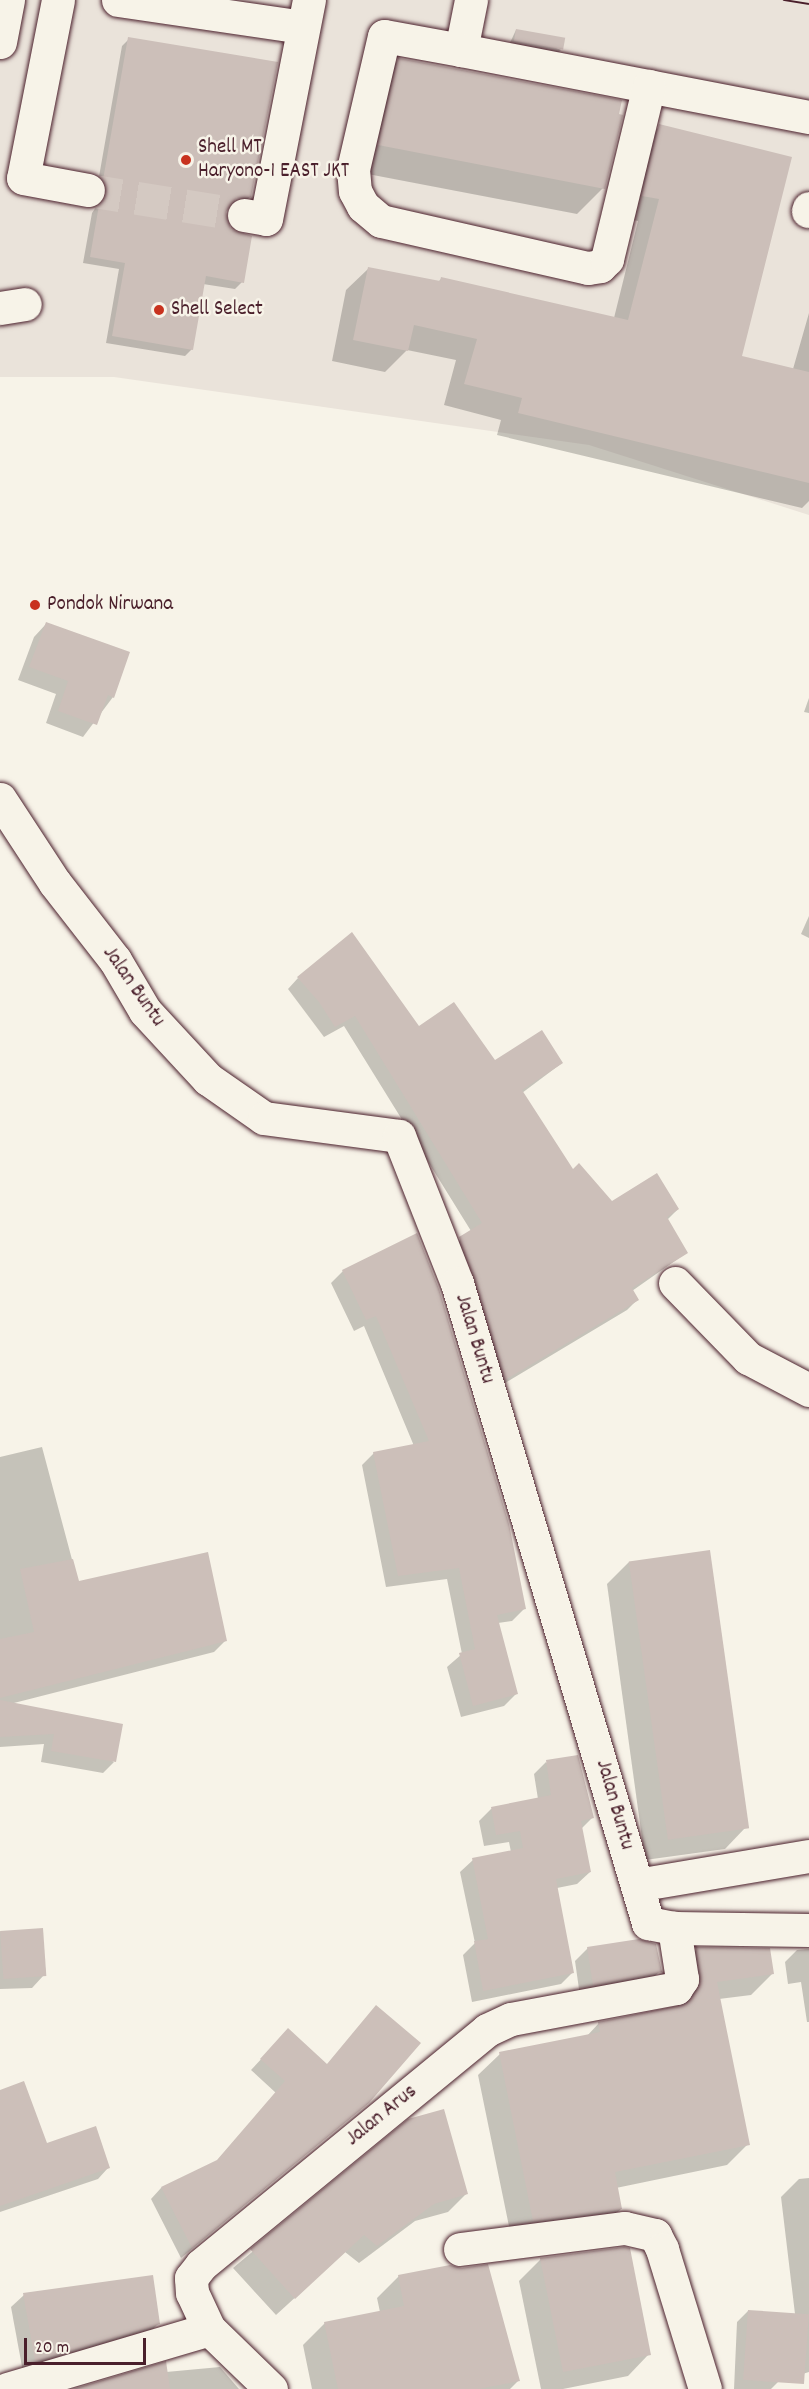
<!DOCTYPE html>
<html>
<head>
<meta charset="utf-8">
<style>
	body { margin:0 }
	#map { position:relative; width:809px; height:2389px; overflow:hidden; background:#f7f3e8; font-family:Dekko,sans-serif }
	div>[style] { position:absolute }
	.built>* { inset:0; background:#eae3da }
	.shadow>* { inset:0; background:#0003 }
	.building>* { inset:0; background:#ccbfb9; transform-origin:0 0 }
	.minor-tunnel>* { height:33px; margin-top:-16.5px; transform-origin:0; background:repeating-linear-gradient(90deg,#d4c9c2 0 33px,transparent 0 49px) }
	.roads { filter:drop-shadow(0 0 2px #4a1f2b) drop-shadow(0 0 2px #4a1f2b) }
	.minor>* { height:33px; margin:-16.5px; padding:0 16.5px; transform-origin:16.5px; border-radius:16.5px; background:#f7f3e8 }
	.tram>* { height:1.5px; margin:-0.75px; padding:0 0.75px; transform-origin:0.75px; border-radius:0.75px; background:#4a1f2b }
	.dots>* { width:16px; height:16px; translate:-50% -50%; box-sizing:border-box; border:3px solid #f7f3e8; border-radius:50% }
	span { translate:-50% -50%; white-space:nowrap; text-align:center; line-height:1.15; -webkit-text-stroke:5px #f7f3e8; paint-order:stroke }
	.poi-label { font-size:21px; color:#4a1f2b }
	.left { translate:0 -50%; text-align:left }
	.street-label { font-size:21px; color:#4a1f2b }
	.scale { position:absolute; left:24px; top:2338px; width:122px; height:27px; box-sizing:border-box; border:3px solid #4a1f2b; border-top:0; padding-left:8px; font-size:18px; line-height:21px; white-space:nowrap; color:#4a1f2b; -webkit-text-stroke:4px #f7f3e8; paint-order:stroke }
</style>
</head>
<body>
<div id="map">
	<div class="built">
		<i style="clip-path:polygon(0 0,809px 0,809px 515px,589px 445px,114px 377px,0 377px)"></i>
	</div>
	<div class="shadow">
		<i style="clip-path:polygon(516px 30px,561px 50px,555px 56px,508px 47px)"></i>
		<i style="clip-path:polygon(129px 39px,250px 197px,242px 204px,230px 204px,224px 212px,242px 282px,235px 289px,203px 284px,192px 349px,185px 356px,106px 343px,119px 269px,83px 263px,92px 213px,100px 201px,97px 188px,122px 46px)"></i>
		<i style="clip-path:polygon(399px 59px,603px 188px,577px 214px,352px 171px,372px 86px)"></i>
		<i style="clip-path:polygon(660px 126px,740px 357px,793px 369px,809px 313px,809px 501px,802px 508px,497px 435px,501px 420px,444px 405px,456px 360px,407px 350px,385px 372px,332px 361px,346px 290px,368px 269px,438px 282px,441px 279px,614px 318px,638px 221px,621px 217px,638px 148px)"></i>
		<i style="clip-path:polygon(46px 624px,113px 697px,83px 737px,46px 723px,56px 694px,18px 680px,34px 637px)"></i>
		<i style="clip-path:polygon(809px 698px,809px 713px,804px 712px)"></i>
		<i style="clip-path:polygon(809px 916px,809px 938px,801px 934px)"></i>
		<i style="clip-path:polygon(298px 978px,494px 1062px,562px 1063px,522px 1093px,573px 1171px,611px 1203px,678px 1209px,667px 1220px,686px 1253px,632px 1291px,637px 1300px,627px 1310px,495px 1389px,449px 1249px,471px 1231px,344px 1026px,324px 1037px,288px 989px)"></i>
		<i style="clip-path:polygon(416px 1235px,524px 1609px,512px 1621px,498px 1623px,516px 1694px,504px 1706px,461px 1717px,447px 1667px,462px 1654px,447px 1579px,386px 1587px,362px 1465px,374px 1453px,414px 1446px,364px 1326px,354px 1331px,331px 1283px,343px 1271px)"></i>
		<i style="clip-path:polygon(42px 1447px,78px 1582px,225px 1641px,214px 1652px,10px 1704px,114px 1762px,103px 1773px,41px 1762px,44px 1744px,0 1747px,0 1457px)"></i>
		<i style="clip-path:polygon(629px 1562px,746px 1827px,725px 1849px,645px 1860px,607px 1584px)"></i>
		<i style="clip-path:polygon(546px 1762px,592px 1818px,581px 1829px,590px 1872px,577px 1884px,557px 1888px,573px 1972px,561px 1984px,472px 2002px,463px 1955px,475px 1943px,460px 1872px,473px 1860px,511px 1852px,509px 1842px,484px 1846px,479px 1821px,491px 1809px,538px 1799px,534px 1774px)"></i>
		<i style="clip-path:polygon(0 1931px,44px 1975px,32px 1988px,0 1989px)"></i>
		<i style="clip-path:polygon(588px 1948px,660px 1971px,647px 1984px,580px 1996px,575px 1961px)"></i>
		<i style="clip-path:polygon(697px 1949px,772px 1974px,751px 1995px,719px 1999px,748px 2144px,727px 2165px,616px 2188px,621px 2209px,599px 2230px,512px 2241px,478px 2075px,500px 2054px,586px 2037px,599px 2023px,678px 2007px,675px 1970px)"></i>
		<i style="clip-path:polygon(809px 1949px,809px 2022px,807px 2022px,801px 1982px,788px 1984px,785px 1962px,797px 1950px)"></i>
		<i style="clip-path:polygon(278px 2041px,356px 2113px,181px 2258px,151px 2199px,161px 2188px,216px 2162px,276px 2093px,251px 2070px)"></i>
		<i style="clip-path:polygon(0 2091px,46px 2144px,108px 2168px,98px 2179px,0 2212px)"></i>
		<i style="clip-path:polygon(409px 2121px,466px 2194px,448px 2212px,415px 2221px,359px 2263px,345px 2252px,276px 2315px,233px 2268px)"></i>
		<i style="clip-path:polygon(809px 2178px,809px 2372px,779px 2381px,771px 2389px,734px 2389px,737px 2322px,748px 2311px,795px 2314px,781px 2197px,799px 2179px)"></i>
		<i style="clip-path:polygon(541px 2259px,649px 2354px,628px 2376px,563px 2389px,541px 2389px,519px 2281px)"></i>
		<i style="clip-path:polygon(399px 2276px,519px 2380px,510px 2389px,312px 2389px,303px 2345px,325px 2323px,380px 2312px,377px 2298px)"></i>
		<i style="clip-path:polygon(24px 2295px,159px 2323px,146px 2336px,23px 2372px,11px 2307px)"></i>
		<i style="clip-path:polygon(220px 2367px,239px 2389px,78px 2389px,166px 2372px)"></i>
	</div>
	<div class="building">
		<i style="left:516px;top:29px;width:50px;height:12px;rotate:10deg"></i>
		<i style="clip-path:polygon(128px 37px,278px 62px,251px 197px,237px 198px,226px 212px,231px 229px,252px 236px,244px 283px,206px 276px,193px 350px,112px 336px,125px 263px,90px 257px,99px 205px,106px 193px,103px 180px)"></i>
		<i style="clip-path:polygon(398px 58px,622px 100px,619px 114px,623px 115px,605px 189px,378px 145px)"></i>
		<i style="clip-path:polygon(659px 124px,792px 157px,742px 356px,809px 372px,809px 483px,518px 413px,522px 398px,464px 384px,477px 339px,414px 325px,408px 351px,353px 340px,368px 267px,440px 281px,441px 277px,628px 320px,659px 199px,642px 196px)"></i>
		<i style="clip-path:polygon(46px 622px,130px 652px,114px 698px,108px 695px,97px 725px,58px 711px,68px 681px,29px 667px)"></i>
		<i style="clip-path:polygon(352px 932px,419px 1026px,454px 1002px,495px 1060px,542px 1030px,563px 1063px,522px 1090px,573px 1169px,579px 1163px,612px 1201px,657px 1173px,679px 1209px,667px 1217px,688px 1253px,632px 1288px,639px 1300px,505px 1380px,459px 1237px,482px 1223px,355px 1016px,335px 1027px,319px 1002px,297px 977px)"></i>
		<i style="clip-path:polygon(417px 1233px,439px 1289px,509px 1524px,526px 1609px,497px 1615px,518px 1694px,473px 1706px,459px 1653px,475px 1649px,459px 1568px,398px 1576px,373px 1452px,429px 1441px,376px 1316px,366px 1320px,342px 1270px)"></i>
		<i style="left:710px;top:1550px;width:281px;height:82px;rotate:82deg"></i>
		<i style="clip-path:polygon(208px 1552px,227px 1641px,0 1698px,0 1639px,34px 1632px,20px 1569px,73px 1559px,79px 1581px)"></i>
		<i style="clip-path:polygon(0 1700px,123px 1724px,116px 1762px,51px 1751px,54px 1734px,0 1737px)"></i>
		<i style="clip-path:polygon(578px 1755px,594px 1818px,581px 1821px,591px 1872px,556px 1879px,574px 1973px,483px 1991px,474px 1941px,488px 1939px,472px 1858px,523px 1848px,520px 1831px,496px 1835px,491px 1807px,551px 1795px,546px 1760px)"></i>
		<i style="left:43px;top:1928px;width:48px;height:43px;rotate:86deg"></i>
		<i style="clip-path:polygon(639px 1939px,656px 1944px,662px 1972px,593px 1985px,587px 1947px)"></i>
		<i style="clip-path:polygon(696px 1947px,770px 1948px,774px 1974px,717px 1982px,750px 2145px,615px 2172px,622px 2209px,533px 2221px,499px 2052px,600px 2032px,598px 2022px,686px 2004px,698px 1989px,700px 1977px)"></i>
		<i style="clip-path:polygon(376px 2005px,421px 2043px,369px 2103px,192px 2248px,161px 2187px,217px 2160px,285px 2081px,260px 2059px,288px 2028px,327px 2064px)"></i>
		<i style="clip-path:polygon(24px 2081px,47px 2143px,96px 2126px,110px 2168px,0 2206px,0 2090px)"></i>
		<i style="clip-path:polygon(444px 2109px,468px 2194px,434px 2204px,377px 2246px,364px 2235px,295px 2299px,250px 2249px,408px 2119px)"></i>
		<i style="clip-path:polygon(624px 2247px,630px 2248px,651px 2355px,563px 2372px,540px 2258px)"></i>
		<i style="clip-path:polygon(488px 2264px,520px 2381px,478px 2389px,338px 2389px,324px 2322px,404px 2306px,398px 2275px,450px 2265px,462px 2268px)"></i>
		<i style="clip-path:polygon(153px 2275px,160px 2324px,35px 2361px,23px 2293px)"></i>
		<i style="left:748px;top:2310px;width:61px;height:70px;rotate:4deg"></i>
		<i style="clip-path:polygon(166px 2361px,170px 2389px,73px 2389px)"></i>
	</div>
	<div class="minor-tunnel">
		<i style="left:88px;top:190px;width:158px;rotate:9.1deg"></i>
	</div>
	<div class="roads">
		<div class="minor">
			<i style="left:58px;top:0;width:181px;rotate:101.1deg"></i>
			<i style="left:23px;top:178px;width:66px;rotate:10.5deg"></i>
			<i style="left:118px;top:0;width:186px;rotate:8.3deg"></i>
			<i style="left:471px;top:0;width:51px;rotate:101.3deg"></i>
			<i style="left:461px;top:50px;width:354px;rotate:10.9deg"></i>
			<i style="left:0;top:42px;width:43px;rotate:-79.2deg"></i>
			<i style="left:461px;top:50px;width:78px;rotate:-169.7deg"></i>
			<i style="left:384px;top:36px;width:137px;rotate:103.1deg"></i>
			<i style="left:353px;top:169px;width:22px;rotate:85deg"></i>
			<i style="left:355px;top:191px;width:17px;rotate:62deg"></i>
			<i style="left:363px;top:206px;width:23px;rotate:40deg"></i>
			<i style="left:381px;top:221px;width:212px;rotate:12.8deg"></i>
			<i style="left:588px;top:268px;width:12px;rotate:-9deg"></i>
			<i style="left:600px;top:266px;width:10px;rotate:-45deg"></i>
			<i style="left:607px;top:259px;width:178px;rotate:-76.4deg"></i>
			<i style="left:808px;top:211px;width:3px;rotate:-72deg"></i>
			<i style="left:244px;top:215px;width:22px;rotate:10deg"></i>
			<i style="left:266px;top:219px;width:223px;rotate:-78.9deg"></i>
			<i style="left:0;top:308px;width:25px;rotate:-9deg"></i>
			<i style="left:0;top:799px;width:100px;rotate:56.8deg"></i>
			<i style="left:55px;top:883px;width:98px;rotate:52.1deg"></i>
			<i style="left:115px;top:960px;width:59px;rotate:59.5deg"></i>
			<i style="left:145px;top:1011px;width:93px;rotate:47.2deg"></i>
			<i style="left:208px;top:1079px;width:68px;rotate:34.9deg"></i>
			<i style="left:264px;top:1118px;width:136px;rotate:7.6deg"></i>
			<i style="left:399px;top:1136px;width:158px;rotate:68.5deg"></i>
			<i style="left:457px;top:1283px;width:668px;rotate:73.38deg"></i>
			<i style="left:648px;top:1923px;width:26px;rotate:11deg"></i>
			<i style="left:674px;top:1928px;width:135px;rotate:0.8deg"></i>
			<i style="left:675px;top:1283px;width:105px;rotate:45.8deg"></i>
			<i style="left:748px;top:1358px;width:69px;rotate:27.7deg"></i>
			<i style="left:637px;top:1885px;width:174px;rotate:-9.6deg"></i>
			<i style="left:460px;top:2249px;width:166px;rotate:-7.3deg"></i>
			<i style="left:625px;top:2228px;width:31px;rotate:13deg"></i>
			<i style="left:655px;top:2235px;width:16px;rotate:63deg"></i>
			<i style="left:662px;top:2249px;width:146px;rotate:72.9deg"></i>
			<i style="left:7px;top:2389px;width:211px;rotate:-16.5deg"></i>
			<i style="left:271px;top:2389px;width:86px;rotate:-135.9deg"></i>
			<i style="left:209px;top:2329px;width:40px;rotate:-115deg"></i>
			<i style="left:192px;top:2293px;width:15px;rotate:-94deg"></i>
			<i style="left:191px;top:2278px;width:16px;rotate:-52deg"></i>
			<i style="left:201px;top:2265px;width:370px;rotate:-39.4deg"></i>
			<i style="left:487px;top:2030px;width:26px;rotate:-25deg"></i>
			<i style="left:511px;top:2019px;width:168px;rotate:-10.6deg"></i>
			<i style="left:676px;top:1988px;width:11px;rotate:-56deg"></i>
			<i style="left:682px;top:1979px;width:52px;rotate:-98.9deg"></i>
		</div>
	</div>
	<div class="tram">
		<i style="left:784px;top:0;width:25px;rotate:9deg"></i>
	</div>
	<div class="dots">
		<i style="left:186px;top:160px;background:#c8321e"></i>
		<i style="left:159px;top:310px;background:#c8321e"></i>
		<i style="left:35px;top:605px;background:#c8321e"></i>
	</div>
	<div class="poi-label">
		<span class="left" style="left:198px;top:160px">Shell MT<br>Haryono-1 EAST JKT</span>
		<span class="left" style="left:171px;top:310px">Shell Select</span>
		<span class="left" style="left:47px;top:605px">Pondok Nirwana</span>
	</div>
	<div class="street-label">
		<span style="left:133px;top:987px;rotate:55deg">Jalan Buntu</span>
		<span style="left:474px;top:1339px;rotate:73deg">Jalan Buntu</span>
		<span style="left:614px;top:1805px;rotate:74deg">Jalan Buntu</span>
		<span style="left:382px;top:2116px;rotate:-39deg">Jalan Arus</span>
	</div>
	<div class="scale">20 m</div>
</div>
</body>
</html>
